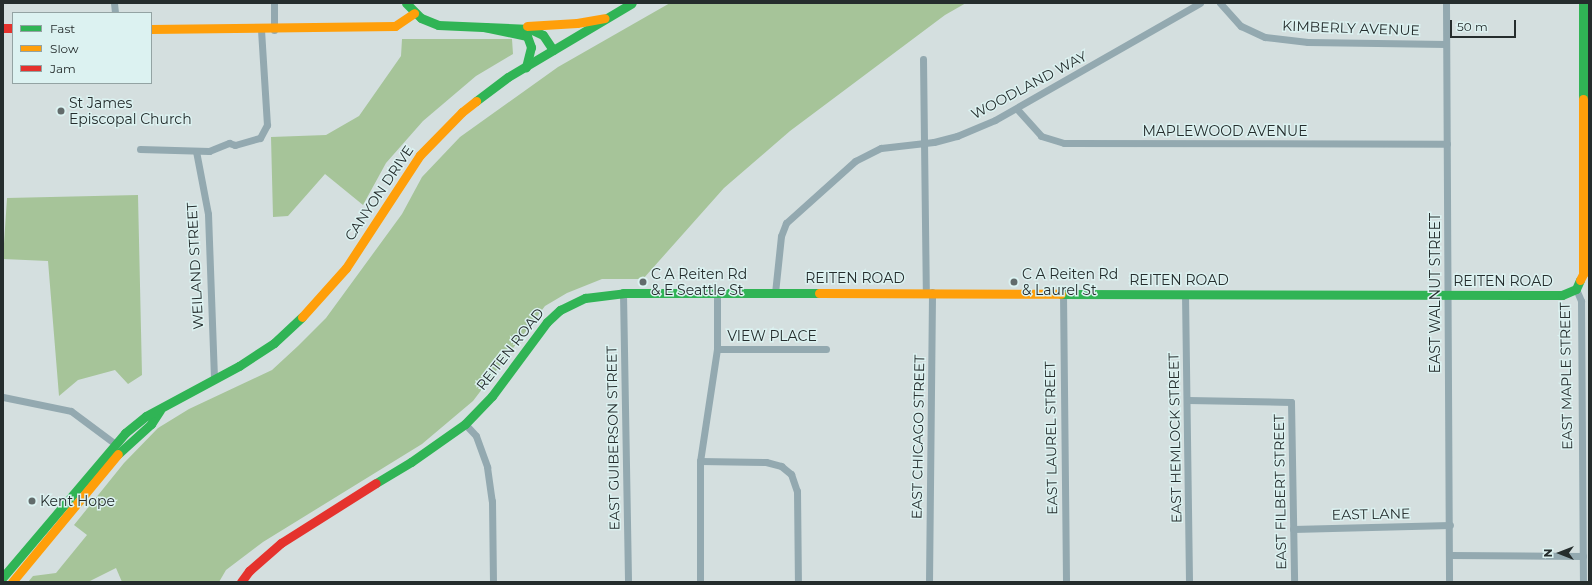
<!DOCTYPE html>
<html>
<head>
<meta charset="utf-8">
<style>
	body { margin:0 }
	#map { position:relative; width:1592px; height:585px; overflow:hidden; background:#d4dfdf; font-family:Montserrat,sans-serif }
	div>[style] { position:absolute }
	.forest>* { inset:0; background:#a6c499 }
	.street>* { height:7px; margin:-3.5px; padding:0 3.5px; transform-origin:3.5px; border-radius:3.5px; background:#93a9b0 }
	.fast>* { height:9px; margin:-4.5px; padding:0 4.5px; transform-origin:4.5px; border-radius:4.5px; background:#30b455 }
	.slow>* { height:9px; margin:-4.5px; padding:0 4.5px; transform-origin:4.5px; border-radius:4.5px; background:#ff9f0a }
	.jam>* { height:9px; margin:-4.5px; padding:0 4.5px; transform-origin:4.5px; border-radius:4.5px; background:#e5322d }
	.dots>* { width:11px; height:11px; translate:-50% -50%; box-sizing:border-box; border:2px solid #dcf2f1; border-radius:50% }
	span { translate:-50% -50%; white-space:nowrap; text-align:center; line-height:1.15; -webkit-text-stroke:3px #dcf2f1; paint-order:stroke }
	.street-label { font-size:14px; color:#252d2d }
	.poi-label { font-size:14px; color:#252d2d }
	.left { translate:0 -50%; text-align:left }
	.frame { position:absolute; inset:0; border:4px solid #252d2d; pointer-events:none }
	.legend { position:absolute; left:12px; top:12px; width:140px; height:72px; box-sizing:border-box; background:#dcf2f1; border:1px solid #93a3a3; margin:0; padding:5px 7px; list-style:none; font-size:12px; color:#252d2d }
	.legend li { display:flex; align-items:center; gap:8px; height:20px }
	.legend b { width:20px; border:1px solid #93a3a3 }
	.north { position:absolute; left:1540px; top:533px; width:40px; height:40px; -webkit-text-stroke:3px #dcf2f1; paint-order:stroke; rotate:270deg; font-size:11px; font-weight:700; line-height:16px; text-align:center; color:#252d2d }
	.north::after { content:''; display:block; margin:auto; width:14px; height:18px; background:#252d2d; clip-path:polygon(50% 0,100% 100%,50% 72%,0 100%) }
	.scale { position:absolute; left:1450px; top:20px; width:66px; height:18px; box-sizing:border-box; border:2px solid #252d2d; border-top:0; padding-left:5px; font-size:12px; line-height:14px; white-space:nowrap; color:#252d2d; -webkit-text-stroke:3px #dcf2f1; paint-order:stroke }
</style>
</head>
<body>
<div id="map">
	<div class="forest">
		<i style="clip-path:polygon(670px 3px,966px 3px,945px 15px,790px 131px,724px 188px,643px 279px,602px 279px,567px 293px,545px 306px,473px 401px,422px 444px,263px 542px,226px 570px,219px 582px,122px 582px,116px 568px,88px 582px,28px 582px,33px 576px,56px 573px,87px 535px,74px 525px,124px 463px,158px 428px,189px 409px,272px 370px,298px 346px,326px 318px,402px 214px,422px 177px,460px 137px,558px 67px)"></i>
		<i style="clip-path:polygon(402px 39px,512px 39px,513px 54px,476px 76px,423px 121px,386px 163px,363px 205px,325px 174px,288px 216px,273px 217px,271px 137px,326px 135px,359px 116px,401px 56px)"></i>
		<i style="clip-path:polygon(138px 195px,142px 375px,128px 384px,115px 370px,78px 380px,59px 396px,48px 261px,3px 259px,7px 198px)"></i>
	</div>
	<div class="street">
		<i style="left:114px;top:3px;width:10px;rotate:84deg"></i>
		<i style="left:274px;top:3px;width:27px;rotate:90deg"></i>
		<i style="left:1220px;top:3px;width:31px;rotate:48deg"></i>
		<i style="left:1241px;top:26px;width:26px;rotate:25deg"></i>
		<i style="left:1265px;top:37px;width:43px;rotate:6.6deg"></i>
		<i style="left:1308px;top:42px;width:138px;rotate:0.8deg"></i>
		<i style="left:1446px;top:3px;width:579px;rotate:89.7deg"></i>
		<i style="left:923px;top:59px;width:233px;rotate:89.3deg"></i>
		<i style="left:1017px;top:109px;width:36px;rotate:48deg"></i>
		<i style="left:1041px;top:136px;width:24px;rotate:17deg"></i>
		<i style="left:1064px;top:143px;width:383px;rotate:0.1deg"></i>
		<i style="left:140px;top:149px;width:69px;rotate:1.7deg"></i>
		<i style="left:209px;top:151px;width:22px;rotate:-22deg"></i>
		<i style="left:229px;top:143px;width:6px;rotate:18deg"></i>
		<i style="left:235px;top:145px;width:26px;rotate:-16deg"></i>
		<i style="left:260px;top:138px;width:15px;rotate:-62deg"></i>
		<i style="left:267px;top:125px;width:95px;rotate:-93.6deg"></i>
		<i style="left:196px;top:151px;width:64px;rotate:79.2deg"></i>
		<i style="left:208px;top:214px;width:165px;rotate:87.9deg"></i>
		<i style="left:1576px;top:289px;width:13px;rotate:67deg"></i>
		<i style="left:1581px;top:301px;width:281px;rotate:89.6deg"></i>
		<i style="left:623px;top:293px;width:289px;rotate:89deg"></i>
		<i style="left:717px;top:293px;width:56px;rotate:90deg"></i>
		<i style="left:717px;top:349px;width:113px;rotate:98.6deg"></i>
		<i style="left:700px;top:461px;width:66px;rotate:0.9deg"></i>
		<i style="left:766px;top:462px;width:16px;rotate:15deg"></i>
		<i style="left:781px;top:466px;width:13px;rotate:39deg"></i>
		<i style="left:791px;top:474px;width:18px;rotate:71deg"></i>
		<i style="left:797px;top:491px;width:91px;rotate:89.4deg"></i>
		<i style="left:775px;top:293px;width:57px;rotate:-84deg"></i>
		<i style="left:781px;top:236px;width:14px;rotate:-69deg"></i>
		<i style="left:786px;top:223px;width:93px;rotate:-41.9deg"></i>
		<i style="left:855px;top:161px;width:29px;rotate:-27deg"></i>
		<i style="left:881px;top:148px;width:53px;rotate:-6.5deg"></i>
		<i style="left:934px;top:142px;width:24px;rotate:-15deg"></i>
		<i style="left:957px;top:136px;width:41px;rotate:-22.8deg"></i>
		<i style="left:995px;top:120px;width:236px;rotate:-29.7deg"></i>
		<i style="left:1063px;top:293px;width:289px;rotate:89.4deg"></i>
		<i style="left:1185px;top:294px;width:288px;rotate:89.2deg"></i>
		<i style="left:717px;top:349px;width:109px"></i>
		<i style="left:3px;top:397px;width:69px;rotate:11.6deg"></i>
		<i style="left:71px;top:411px;width:54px;rotate:36.7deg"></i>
		<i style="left:1188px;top:400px;width:103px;rotate:1.1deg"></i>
		<i style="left:1291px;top:402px;width:180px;rotate:89deg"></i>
		<i style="left:465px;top:424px;width:16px;rotate:47deg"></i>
		<i style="left:476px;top:436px;width:33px;rotate:70deg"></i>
		<i style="left:487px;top:467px;width:34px;rotate:82deg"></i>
		<i style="left:492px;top:501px;width:81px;rotate:89.3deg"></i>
		<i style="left:700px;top:461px;width:121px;rotate:90deg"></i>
		<i style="left:1293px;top:529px;width:157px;rotate:-1.5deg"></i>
		<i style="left:1450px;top:555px;width:133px;rotate:0.4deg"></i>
		<i style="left:929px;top:582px;width:290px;rotate:-89.4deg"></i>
	</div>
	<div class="fast">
		<i style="left:406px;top:3px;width:21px;rotate:45deg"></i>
		<i style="left:421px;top:18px;width:18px;rotate:22deg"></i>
		<i style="left:438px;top:25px;width:92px;rotate:2.5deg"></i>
		<i style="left:530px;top:29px;width:14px;rotate:25deg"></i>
		<i style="left:543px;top:35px;width:18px;rotate:56deg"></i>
		<i style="left:1583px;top:3px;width:96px;rotate:90deg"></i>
		<i style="left:484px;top:27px;width:44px;rotate:11.8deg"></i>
		<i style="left:527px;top:36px;width:12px;rotate:70deg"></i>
		<i style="left:531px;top:47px;width:21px;rotate:104deg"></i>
		<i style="left:476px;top:101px;width:40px;rotate:-37deg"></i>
		<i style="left:508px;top:77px;width:144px;rotate:-30.8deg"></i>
		<i style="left:1061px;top:294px;width:501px;rotate:0.11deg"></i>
		<i style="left:1562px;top:295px;width:15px;rotate:-23deg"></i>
		<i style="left:1576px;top:289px;width:10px;rotate:-66deg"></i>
		<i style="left:118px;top:454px;width:45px;rotate:-42.3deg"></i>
		<i style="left:151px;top:424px;width:17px;rotate:-57deg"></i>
		<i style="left:376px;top:483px;width:41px;rotate:-31deg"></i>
		<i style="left:411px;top:462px;width:66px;rotate:-35.1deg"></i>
		<i style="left:465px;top:424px;width:39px;rotate:-46deg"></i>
		<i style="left:492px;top:396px;width:92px;rotate:-53.4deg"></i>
		<i style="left:547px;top:322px;width:18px;rotate:-43deg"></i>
		<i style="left:560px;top:310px;width:28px;rotate:-26deg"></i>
		<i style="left:585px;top:298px;width:38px;rotate:-7deg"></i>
		<i style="left:623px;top:293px;width:196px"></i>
		<i style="left:3px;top:577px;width:189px;rotate:-49.7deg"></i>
		<i style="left:125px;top:433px;width:27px;rotate:-39deg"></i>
		<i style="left:146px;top:416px;width:106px;rotate:-28.3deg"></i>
		<i style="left:239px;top:366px;width:42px;rotate:-33.3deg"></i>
		<i style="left:274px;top:343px;width:38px;rotate:-43deg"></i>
	</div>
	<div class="slow">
		<i style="left:527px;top:26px;width:50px;rotate:-3.4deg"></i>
		<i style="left:577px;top:23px;width:28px;rotate:-10deg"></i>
		<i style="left:151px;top:29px;width:244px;rotate:-0.7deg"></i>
		<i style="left:395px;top:26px;width:23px;rotate:-34deg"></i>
		<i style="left:1580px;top:280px;width:7px;rotate:-63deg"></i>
		<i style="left:1583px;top:274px;width:175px;rotate:-90deg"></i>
		<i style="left:819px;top:293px;width:242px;rotate:0.2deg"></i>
		<i style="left:302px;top:317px;width:66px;rotate:-48.1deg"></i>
		<i style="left:346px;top:268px;width:135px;rotate:-56.8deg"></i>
		<i style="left:420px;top:155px;width:60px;rotate:-45.7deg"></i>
		<i style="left:462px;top:112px;width:18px;rotate:-38deg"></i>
		<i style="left:12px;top:582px;width:166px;rotate:-50.4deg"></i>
	</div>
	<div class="jam">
		<i style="left:3px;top:28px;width:10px"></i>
		<i style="left:241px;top:582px;width:14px;rotate:-54deg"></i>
		<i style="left:249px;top:571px;width:43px;rotate:-41.2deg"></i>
		<i style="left:281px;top:543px;width:112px;rotate:-32.3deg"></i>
	</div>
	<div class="dots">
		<i style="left:61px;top:111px;background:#626b6b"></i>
		<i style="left:643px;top:282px;background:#626b6b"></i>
		<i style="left:1014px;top:282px;background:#626b6b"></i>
		<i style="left:32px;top:501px;background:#626b6b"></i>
	</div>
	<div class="street-label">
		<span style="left:1351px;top:28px;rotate:2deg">KIMBERLY AVENUE</span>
		<span style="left:1029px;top:85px;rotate:-28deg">WOODLAND WAY</span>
		<span style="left:1225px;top:131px">MAPLEWOOD AVENUE</span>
		<span style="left:379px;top:193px;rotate:-56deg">CANYON DRIVE</span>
		<span style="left:195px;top:266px;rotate:-93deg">WEILAND STREET</span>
		<span style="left:855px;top:278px">REITEN ROAD</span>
		<span style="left:1179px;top:280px">REITEN ROAD</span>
		<span style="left:1503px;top:281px">REITEN ROAD</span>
		<span style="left:1435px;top:293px;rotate:-90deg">EAST WALNUT STREET</span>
		<span style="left:772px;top:336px">VIEW PLACE</span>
		<span style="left:510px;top:349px;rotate:-52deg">REITEN ROAD</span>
		<span style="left:1566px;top:376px;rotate:-91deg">EAST MAPLE STREET</span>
		<span style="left:918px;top:437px;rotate:-89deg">EAST CHICAGO STREET</span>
		<span style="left:613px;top:438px;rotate:-91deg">EAST GUIBERSON STREET</span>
		<span style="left:1051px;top:438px;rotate:-91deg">EAST LAUREL STREET</span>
		<span style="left:1175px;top:438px;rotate:-91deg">EAST HEMLOCK STREET</span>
		<span style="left:1280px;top:492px;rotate:-91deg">EAST FILBERT STREET</span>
		<span style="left:1371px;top:514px;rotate:-1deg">EAST LANE</span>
	</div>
	<div class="poi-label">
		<span class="left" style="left:69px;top:111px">St James<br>Episcopal Church</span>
		<span class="left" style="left:651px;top:282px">C A Reiten Rd<br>&amp; E Seattle St</span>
		<span class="left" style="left:1022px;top:282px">C A Reiten Rd<br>&amp; Laurel St</span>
		<span class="left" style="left:40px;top:501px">Kent Hope</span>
	</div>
	<div class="frame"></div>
	<ul class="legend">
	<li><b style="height:5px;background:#30b455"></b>Fast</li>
	<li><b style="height:5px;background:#ff9f0a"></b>Slow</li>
	<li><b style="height:5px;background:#e5322d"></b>Jam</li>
	</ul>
	<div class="north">N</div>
	<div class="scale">50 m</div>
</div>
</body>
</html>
